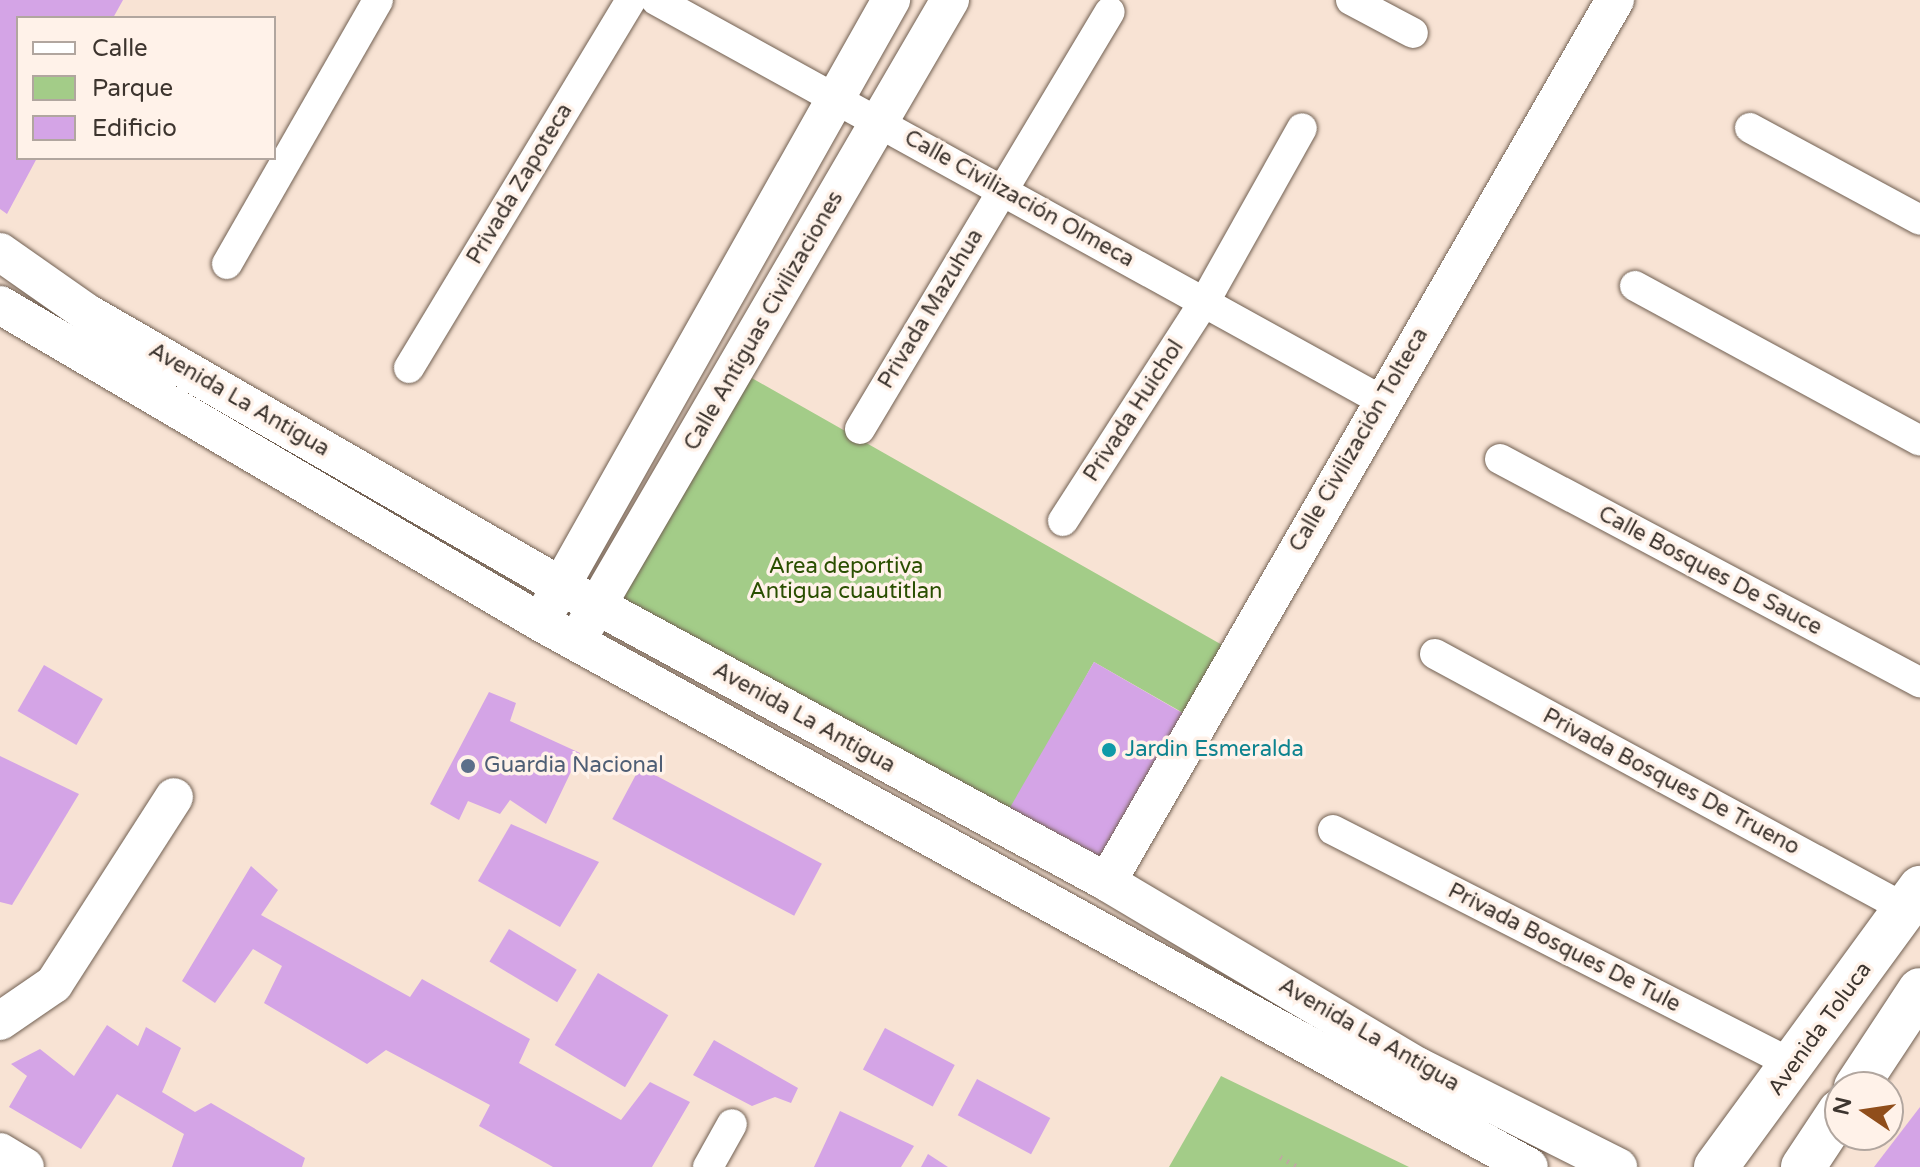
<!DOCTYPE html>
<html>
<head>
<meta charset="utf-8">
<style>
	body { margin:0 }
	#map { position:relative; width:1920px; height:1167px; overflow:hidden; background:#f8e3d4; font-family:"Varela Round",sans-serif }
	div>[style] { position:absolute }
	.green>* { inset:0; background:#a3cc88 }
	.building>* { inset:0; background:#d4a4e6; transform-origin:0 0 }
	.path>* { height:5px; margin-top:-2.5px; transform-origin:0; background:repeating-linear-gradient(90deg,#bdaca0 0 2px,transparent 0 8px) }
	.roads { filter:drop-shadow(0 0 2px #716052) drop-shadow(0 0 2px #716052) }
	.minor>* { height:30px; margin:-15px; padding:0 15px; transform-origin:15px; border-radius:15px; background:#fff }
	.tertiary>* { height:38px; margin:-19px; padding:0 19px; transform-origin:19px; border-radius:19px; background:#fff }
	.secondary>* { height:44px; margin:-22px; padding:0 22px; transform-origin:22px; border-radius:22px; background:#fff }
	.dots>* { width:22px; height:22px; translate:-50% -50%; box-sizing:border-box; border:4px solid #fff2e9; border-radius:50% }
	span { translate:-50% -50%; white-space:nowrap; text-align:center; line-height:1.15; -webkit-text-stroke:7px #fff2e9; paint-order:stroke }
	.street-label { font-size:22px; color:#3d352f }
	.park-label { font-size:22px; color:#2a4f01 }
	.culture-label { font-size:22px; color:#0d838f }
	.left { translate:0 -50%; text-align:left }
	.service-label { font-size:22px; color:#4e5e75 }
	.legend { position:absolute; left:16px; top:16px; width:260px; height:144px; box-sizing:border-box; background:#fff2e9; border:2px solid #b1a69f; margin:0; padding:10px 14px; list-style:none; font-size:24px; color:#3d352f }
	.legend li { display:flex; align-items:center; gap:16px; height:40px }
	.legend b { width:40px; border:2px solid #b1a69f }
	.north { position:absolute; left:1824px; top:1071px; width:80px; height:80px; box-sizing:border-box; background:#fff2e9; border:2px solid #b1a69f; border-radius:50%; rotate:283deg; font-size:22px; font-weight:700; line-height:32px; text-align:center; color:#3d352f }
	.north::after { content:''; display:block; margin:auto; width:28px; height:36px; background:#904e1b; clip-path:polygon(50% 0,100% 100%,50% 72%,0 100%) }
</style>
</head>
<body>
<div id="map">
	<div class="green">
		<i style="clip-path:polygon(750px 377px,1231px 650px,1192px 718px,1094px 662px,1008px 816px,621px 599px)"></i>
		<i style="clip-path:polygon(1221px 1076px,1409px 1167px,1169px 1167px)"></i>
	</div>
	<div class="building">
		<i style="clip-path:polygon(0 0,123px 0,113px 18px,18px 18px,18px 158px,37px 158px,7px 214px,0 209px)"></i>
		<i style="left:1094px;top:662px;width:113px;height:176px;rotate:30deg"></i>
		<i style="left:44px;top:665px;width:68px;height:53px;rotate:30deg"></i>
		<i style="clip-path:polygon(489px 692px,516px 703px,510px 721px,580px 753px,546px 824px,510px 800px,500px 814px,468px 801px,459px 820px,430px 804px)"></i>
		<i style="clip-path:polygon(0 756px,79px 794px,12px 905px,0 902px)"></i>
		<i style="left:640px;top:767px;width:206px;height:59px;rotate:28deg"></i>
		<i style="clip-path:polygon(511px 824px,599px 862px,560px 927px,478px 881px)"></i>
		<i style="clip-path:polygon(251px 866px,278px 890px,261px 915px,410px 997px,422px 979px,530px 1039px,519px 1063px,621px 1120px,650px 1082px,690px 1102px,652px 1167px,553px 1167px,479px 1126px,490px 1105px,386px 1050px,367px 1064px,264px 1003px,282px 966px,253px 949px,215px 1003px,182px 981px)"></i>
		<i style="left:509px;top:929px;width:79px;height:38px;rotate:31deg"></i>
		<i style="left:598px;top:973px;width:82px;height:84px;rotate:31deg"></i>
		<i style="clip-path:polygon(107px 1025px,138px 1046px,146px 1027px,181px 1048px,162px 1092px,195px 1112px,211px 1103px,305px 1158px,302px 1167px,172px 1167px,184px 1134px,117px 1094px,81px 1149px,9px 1107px,27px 1076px,11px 1064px,40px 1049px,74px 1076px)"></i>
		<i style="left:885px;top:1028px;width:79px;height:47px;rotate:28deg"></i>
		<i style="clip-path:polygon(714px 1040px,798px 1088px,791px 1103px,775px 1097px,752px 1106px,693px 1075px)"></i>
		<i style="left:977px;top:1079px;width:83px;height:41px;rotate:28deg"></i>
		<i style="clip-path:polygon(1920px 1107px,1920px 1167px,1874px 1167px)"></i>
		<i style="clip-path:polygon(840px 1111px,914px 1146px,901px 1167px,814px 1167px)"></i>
		<i style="clip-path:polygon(928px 1154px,948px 1167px,921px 1167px)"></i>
	</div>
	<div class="path">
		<i style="left:1280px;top:1157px;width:21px;rotate:29deg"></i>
	</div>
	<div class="roads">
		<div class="minor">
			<i style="left:656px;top:0;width:828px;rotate:28.89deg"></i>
			<i style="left:1351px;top:0;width:70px;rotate:28deg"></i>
			<i style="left:1750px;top:128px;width:193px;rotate:28.4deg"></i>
			<i style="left:227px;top:264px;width:304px;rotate:-60.2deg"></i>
			<i style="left:1635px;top:286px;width:324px;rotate:28.5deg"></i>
			<i style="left:409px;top:368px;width:430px;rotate:-58.9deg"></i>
			<i style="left:860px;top:429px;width:486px;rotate:-59.1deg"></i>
			<i style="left:1500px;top:459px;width:476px;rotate:28deg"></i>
			<i style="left:1063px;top:521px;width:262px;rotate:-57.2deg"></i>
			<i style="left:1205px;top:301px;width:198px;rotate:-60.7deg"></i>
			<i style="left:1435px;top:654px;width:536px;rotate:28.43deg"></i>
			<i style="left:1333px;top:830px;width:520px;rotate:27.01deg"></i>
			<i style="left:708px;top:1167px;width:49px;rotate:-60.8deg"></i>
		</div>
		<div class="tertiary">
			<i style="left:0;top:252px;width:106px;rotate:35deg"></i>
			<i style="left:87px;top:313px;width:547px;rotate:29.94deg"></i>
			<i style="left:561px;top:586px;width:621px;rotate:28.46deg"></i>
			<i style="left:1107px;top:882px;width:363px;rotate:30.7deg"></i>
			<i style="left:1419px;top:1067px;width:223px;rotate:26.7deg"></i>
			<i style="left:0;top:305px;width:626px;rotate:30.41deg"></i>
			<i style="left:540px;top:622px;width:1129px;rotate:28.86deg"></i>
			<i style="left:549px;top:607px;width:697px;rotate:-60.6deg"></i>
			<i style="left:584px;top:628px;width:727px;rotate:-59.77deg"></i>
			<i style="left:1107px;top:882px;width:1018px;rotate:-60.06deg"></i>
			<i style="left:0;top:1021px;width:65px;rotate:-34.4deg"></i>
			<i style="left:54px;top:984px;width:222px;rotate:-57.3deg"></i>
			<i style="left:0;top:1152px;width:29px;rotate:31deg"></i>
		</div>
		<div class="secondary">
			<i style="left:1856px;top:1087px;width:116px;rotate:-56.6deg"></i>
			<i style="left:1716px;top:1167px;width:346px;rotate:-53.8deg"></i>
			<i style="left:1803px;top:1167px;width:67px;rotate:-56.5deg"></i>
		</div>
	</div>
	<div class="dots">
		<i style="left:1109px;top:750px;background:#0f9aa8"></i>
		<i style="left:468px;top:766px;background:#5c6f8a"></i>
	</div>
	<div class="street-label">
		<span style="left:520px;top:184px;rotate:-59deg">Privada Zapoteca</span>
		<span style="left:1019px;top:199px;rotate:29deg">Calle Civilización Olmeca</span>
		<span style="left:931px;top:309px;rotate:-59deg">Privada Mazuhua</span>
		<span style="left:764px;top:321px;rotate:-60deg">Calle Antiguas Civilizaciones</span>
		<span style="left:239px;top:400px;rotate:30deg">Avenida La Antigua</span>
		<span style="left:1134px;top:411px;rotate:-57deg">Privada Huichol</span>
		<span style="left:1359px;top:440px;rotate:-60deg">Calle Civilización Tolteca</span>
		<span style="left:1710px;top:571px;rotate:28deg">Calle Bosques De Sauce</span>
		<span style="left:804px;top:718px;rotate:29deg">Avenida La Antigua</span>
		<span style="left:1671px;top:782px;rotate:28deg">Privada Bosques De Trueno</span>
		<span style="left:1564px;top:948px;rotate:27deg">Privada Bosques De Tule</span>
		<span style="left:1820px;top:1029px;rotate:-54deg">Avenida Toluca</span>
		<span style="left:1369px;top:1035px;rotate:30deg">Avenida La Antigua</span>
	</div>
	<div class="park-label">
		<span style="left:846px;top:579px">Area deportiva<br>Antigua cuautitlan</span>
	</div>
	<div class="culture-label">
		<span class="left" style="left:1125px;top:750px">Jardin Esmeralda</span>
	</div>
	<div class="service-label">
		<span class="left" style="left:484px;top:766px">Guardia Nacional</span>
	</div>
	<ul class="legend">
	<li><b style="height:10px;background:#fff"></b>Calle</li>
	<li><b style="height:22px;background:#a3cc88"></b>Parque</li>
	<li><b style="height:22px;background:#d4a4e6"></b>Edificio</li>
	</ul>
	<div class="north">N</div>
</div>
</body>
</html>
